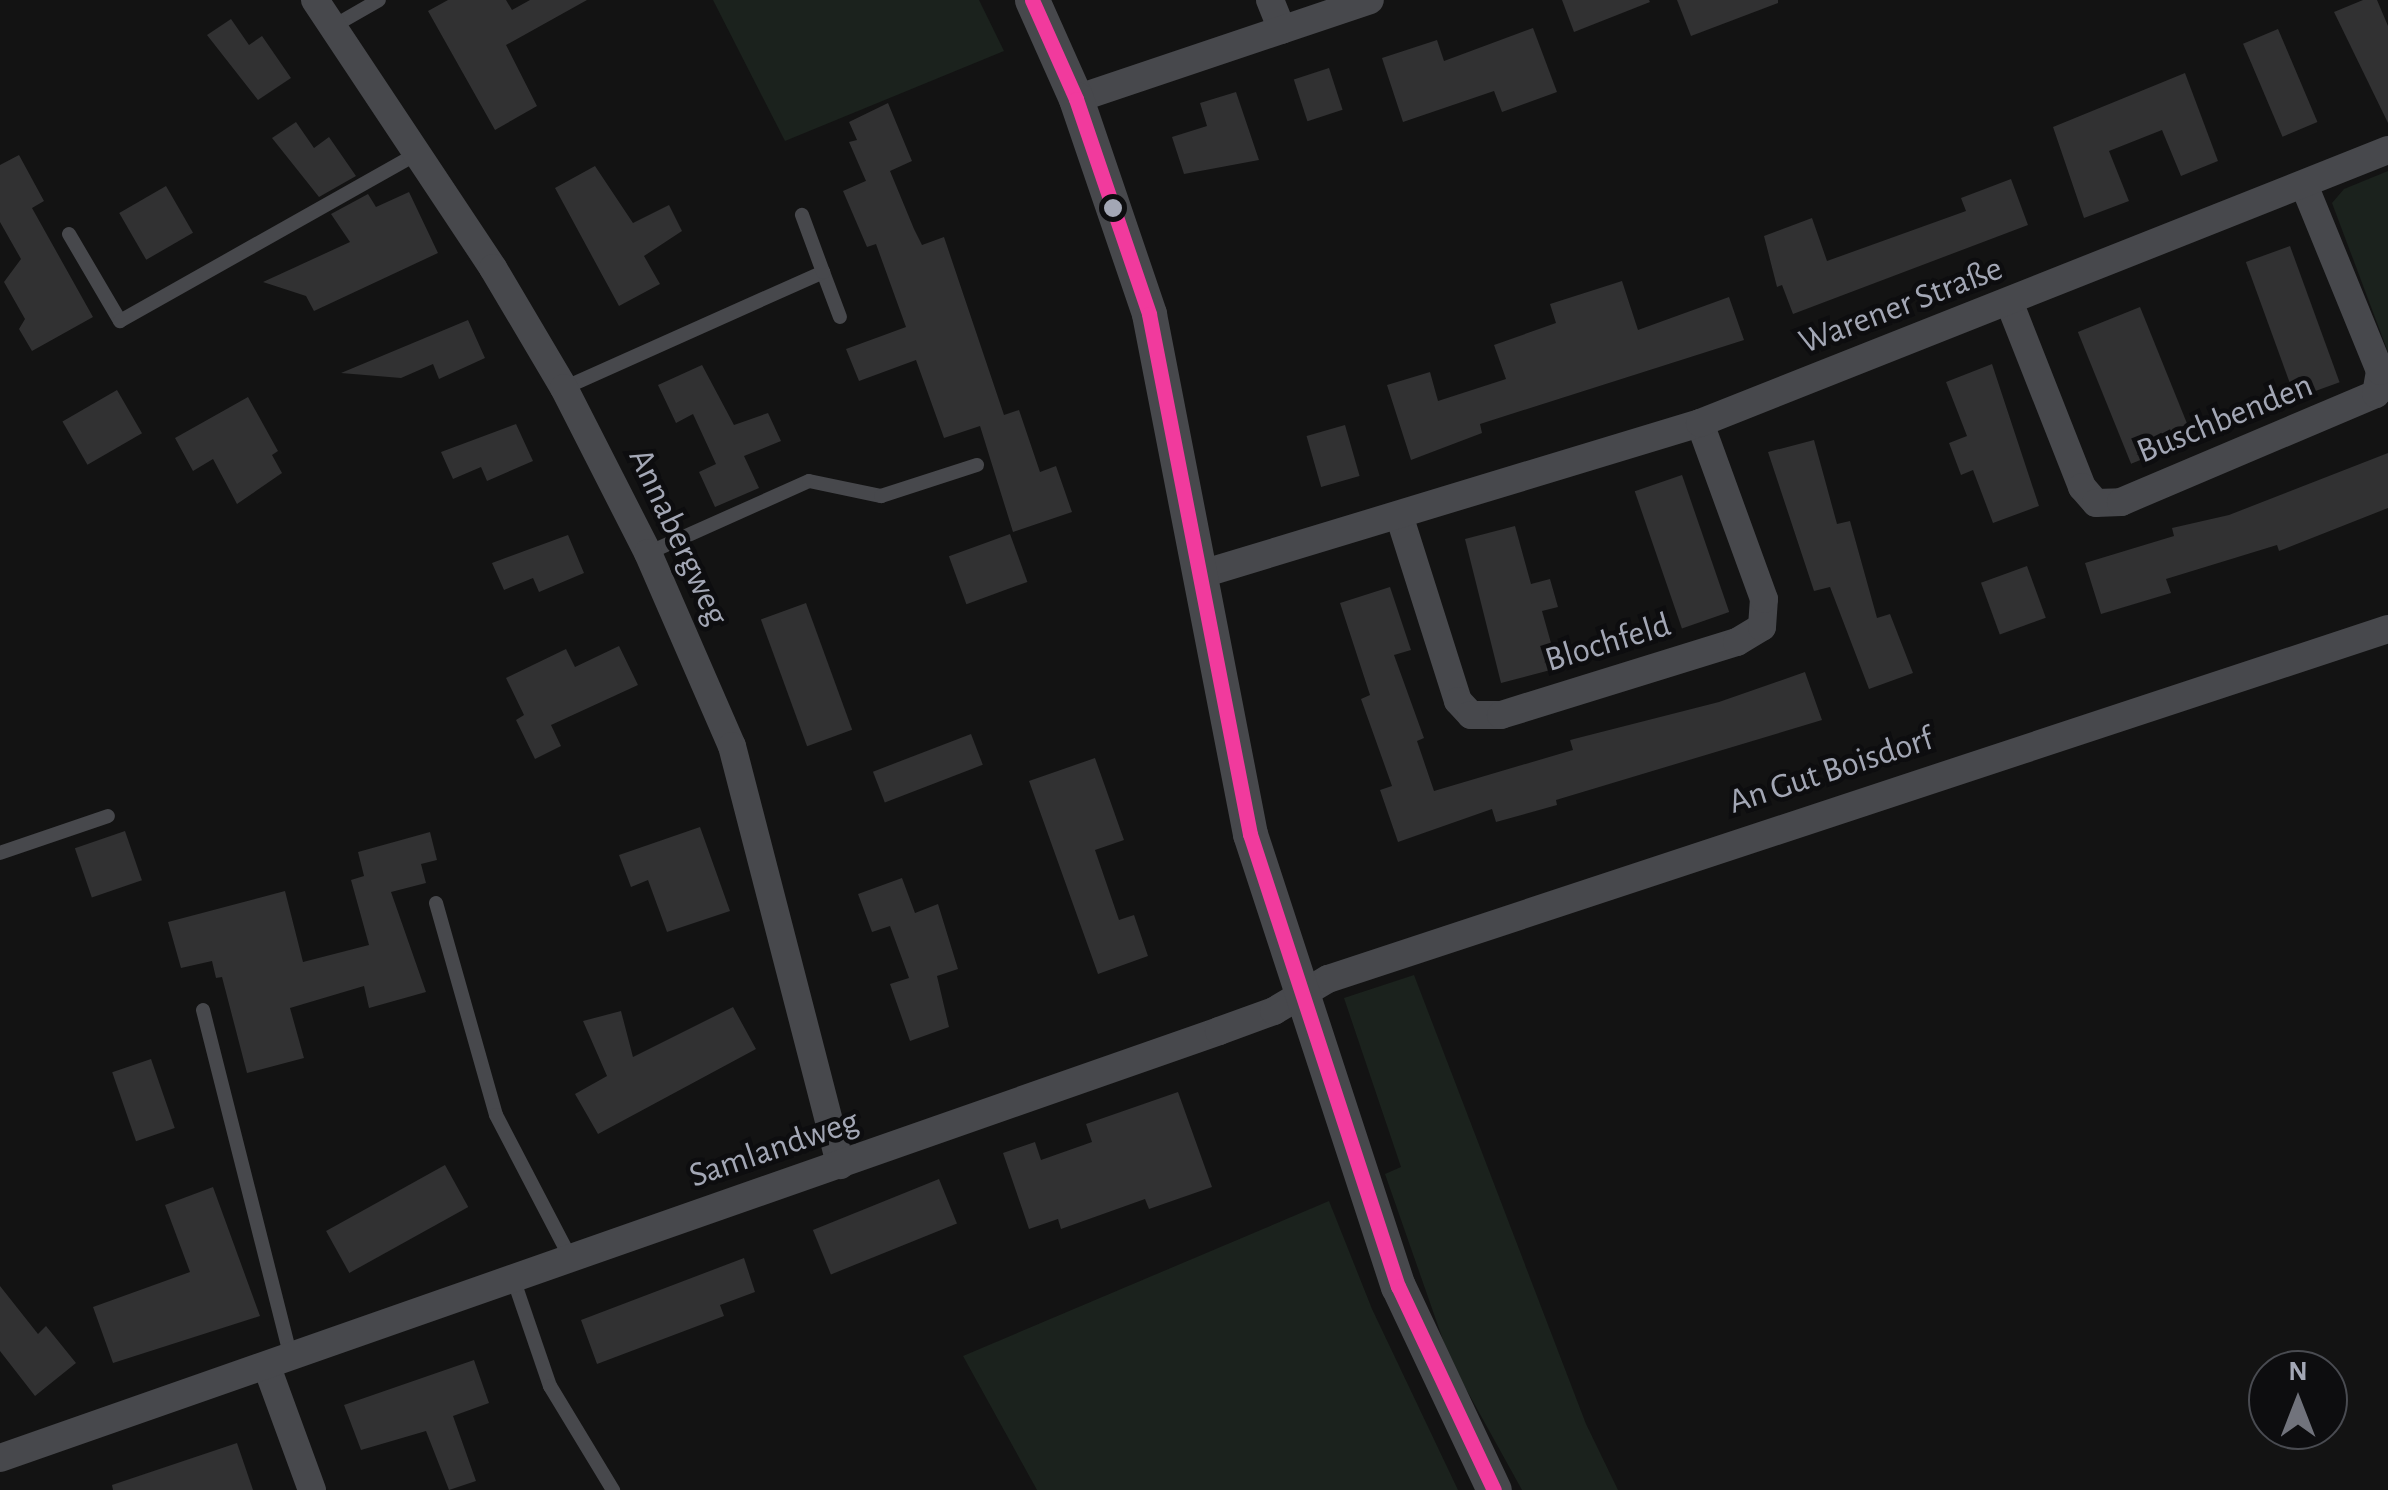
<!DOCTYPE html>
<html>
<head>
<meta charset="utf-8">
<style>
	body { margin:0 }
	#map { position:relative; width:2388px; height:1490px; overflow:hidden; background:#131313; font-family:"Alegreya Sans",sans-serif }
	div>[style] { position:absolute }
	.green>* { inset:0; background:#1b221d }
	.building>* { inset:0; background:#313132; transform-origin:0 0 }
	.service>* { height:14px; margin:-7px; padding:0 7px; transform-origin:7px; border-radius:7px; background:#47484c }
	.minor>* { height:28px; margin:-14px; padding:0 14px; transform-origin:14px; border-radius:14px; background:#47484c }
	.tertiary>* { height:35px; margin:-17.5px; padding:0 17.5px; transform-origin:17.5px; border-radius:17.5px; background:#47484c }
	.bus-1>* { height:15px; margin:-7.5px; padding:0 7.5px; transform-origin:7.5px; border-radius:7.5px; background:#f13a9d }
	.dots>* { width:28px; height:28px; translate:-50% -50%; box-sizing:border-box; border:5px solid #0d0d0f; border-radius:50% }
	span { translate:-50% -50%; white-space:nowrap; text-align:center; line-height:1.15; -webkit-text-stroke:9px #0d0d0f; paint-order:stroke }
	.street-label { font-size:35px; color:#a3a7b5 }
	.north { position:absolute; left:2248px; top:1350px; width:100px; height:100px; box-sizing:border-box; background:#0d0d0f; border:2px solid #494b51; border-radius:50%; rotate:0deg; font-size:28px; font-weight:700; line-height:40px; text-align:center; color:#a3a7b5 }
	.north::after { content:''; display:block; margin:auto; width:35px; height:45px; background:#71737c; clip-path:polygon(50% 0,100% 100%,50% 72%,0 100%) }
</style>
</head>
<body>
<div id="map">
	<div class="green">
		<i style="clip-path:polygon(713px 0,979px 0,1004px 51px,785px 141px)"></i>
		<i style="clip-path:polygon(2388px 171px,2388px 352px,2332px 203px,2344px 189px)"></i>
		<i style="clip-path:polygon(1414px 975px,1586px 1424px,1618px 1490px,1522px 1490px,1450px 1360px,1385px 1174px,1401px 1167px,1344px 998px)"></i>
		<i style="clip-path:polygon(1329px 1201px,1372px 1309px,1458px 1490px,1037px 1490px,963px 1356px)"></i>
	</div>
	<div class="building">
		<i style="clip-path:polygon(448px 0,506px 0,512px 10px,530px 0,587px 0,506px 45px,537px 106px,495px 130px,428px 11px)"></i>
		<i style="clip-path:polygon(1562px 0,1649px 0,1650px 2px,1574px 32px)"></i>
		<i style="clip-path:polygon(1677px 0,1778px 0,1778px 3px,1691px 36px)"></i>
		<i style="clip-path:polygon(2363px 0,2377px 0,2388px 26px,2388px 123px,2334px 12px)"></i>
		<i style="clip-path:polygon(231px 19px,249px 45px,262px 36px,291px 78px,258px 100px,207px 35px)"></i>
		<i style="clip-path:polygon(1533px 28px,1557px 92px,1502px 112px,1494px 91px,1403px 122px,1382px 58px,1437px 40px,1444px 61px)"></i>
		<i style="left:2278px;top:29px;width:101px;height:38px;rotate:67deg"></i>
		<i style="left:1329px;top:68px;width:44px;height:37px;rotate:72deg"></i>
		<i style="clip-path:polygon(2185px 73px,2218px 161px,2181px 176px,2162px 130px,2109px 151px,2129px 201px,2084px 218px,2053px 127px)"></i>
		<i style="clip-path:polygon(1236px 92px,1259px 160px,1184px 174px,1172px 137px,1207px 126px,1200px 103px)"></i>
		<i style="clip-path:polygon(888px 103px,912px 161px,890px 171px,914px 229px,922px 245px,944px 237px,1004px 415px,1019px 410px,1040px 472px,1056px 466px,1072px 512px,1013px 532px,980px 426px,944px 438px,916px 360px,859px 381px,846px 349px,906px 327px,876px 244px,867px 247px,843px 191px,877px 176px,866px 181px,849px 142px,857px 140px,849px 122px)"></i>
		<i style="clip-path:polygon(296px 122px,314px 148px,329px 137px,356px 176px,319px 197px,272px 138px)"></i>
		<i style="clip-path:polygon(19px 155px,44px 201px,32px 208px,93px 317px,32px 351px,19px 329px,25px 319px,4px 282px,21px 259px,0 222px,0 165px)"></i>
		<i style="clip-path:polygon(595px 166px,633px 223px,669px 205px,682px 231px,644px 256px,660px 284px,619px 306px,555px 188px)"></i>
		<i style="clip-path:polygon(2011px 179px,2028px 225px,1793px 314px,1782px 285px,1777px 287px,1764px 236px,1812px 218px,1827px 261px,1966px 211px,1961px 198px)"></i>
		<i style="left:166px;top:186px;width:54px;height:54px;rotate:60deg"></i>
		<i style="clip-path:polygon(409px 192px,438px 253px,314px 311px,306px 296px,263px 282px,350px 242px,331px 214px,368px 194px,376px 207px)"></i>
		<i style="left:2290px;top:246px;width:145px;height:47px;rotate:70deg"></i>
		<i style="clip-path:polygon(1622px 281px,1638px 330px,1729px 297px,1744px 340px,1480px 424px,1482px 433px,1411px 460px,1387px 385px,1430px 372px,1438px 401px,1506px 379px,1494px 345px,1556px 323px,1550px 304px)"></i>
		<i style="left:2140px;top:307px;width:142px;height:67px;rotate:68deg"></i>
		<i style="clip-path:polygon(468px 320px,485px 358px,439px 379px,433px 364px,401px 378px,341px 373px)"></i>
		<i style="clip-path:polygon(1992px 364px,2039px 506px,1993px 523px,1973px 470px,1961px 475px,1949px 443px,1967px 436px,1946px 382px)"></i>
		<i style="clip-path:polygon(702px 365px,734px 425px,768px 413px,781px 441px,744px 456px,759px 488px,715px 507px,699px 472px,716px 464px,693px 414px,676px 423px,658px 385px)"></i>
		<i style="left:117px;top:390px;width:50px;height:63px;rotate:60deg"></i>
		<i style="clip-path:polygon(248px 397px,278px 451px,272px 455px,282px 473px,237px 504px,213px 459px,193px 471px,175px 438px)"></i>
		<i style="clip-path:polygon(516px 424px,533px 461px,487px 481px,481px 467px,453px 479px,441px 452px)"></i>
		<i style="left:1345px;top:425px;width:53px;height:40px;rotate:74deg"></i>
		<i style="clip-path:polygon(1814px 440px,1837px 524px,1850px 521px,1877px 618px,1890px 614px,1913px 673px,1869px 689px,1830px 587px,1814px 591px,1768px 452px)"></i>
		<i style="clip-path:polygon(2388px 453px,2388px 508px,2279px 551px,2277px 545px,2166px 579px,2171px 593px,2101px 614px,2085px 563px,2174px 536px,2172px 528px,2229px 515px)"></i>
		<i style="left:1682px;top:475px;width:145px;height:50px;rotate:71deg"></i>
		<i style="clip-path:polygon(1515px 526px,1531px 584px,1550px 579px,1558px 607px,1542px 611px,1558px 668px,1501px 683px,1465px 539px)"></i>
		<i style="left:1010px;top:534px;width:51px;height:65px;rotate:70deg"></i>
		<i style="clip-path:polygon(568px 535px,584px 573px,539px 592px,533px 578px,504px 590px,492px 563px)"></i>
		<i style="left:2027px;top:566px;width:55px;height:49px;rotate:70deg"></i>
		<i style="clip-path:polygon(1390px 587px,1411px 650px,1394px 655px,1424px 738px,1417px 741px,1434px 791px,1573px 750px,1570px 740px,1719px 702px,1805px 672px,1822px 720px,1556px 800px,1557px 805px,1496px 822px,1492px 809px,1398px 842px,1380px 790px,1392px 786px,1361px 699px,1370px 695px,1340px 603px)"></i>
		<i style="left:806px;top:603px;width:135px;height:48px;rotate:70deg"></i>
		<i style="clip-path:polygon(619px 646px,638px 685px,551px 725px,561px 746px,535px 759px,516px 720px,524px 715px,506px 678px,566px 649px,575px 667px)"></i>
		<i style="left:971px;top:734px;width:33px;height:105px;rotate:69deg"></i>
		<i style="clip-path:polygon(1095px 758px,1124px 840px,1095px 850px,1119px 920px,1134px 915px,1148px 956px,1098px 974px,1029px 781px)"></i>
		<i style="clip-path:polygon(700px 827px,730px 911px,667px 932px,648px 880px,631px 887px,619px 855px)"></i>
		<i style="left:125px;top:831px;width:52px;height:53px;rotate:71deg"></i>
		<i style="clip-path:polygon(430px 832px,437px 860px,421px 864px,426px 883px,391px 892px,426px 992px,369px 1008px,364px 986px,290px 1008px,304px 1058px,247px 1073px,222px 977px,216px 978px,212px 961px,181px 968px,168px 922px,285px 891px,303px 962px,369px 945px,351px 880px,364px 876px,358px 852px)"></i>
		<i style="clip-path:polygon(902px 878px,915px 913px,938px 904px,958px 969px,937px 976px,949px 1027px,910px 1041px,890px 984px,909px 978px,890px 926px,872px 932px,858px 894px)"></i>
		<i style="clip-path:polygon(733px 1007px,756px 1049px,598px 1134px,575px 1094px,607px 1076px,583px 1021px,621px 1011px,633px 1057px)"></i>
		<i style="left:151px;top:1059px;width:73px;height:41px;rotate:71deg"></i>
		<i style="clip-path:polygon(1178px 1092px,1212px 1187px,1149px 1209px,1145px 1199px,1061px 1229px,1058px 1219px,1029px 1229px,1003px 1153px,1035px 1142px,1041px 1160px,1092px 1142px,1086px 1124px)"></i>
		<i style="left:445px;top:1165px;width:48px;height:136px;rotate:61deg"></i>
		<i style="left:939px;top:1179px;width:48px;height:136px;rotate:68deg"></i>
		<i style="clip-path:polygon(213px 1187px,260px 1316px,113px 1363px,93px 1307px,190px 1272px,165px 1205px)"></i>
		<i style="clip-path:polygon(744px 1258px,755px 1292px,720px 1305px,724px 1316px,597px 1364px,581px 1320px)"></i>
		<i style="clip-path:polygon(0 1286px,38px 1334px,46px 1326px,76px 1363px,35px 1396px,0 1351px)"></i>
		<i style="clip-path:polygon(474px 1360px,489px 1403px,453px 1416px,476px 1481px,449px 1490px,426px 1431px,361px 1450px,344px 1405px)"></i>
		<i style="clip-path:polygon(237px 1443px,253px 1490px,113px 1490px,112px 1485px)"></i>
	</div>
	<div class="service">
		<i style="left:332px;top:27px;width:54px;rotate:-29.9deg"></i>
		<i style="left:69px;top:234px;width:101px;rotate:59.6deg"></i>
		<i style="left:120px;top:321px;width:338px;rotate:-29.4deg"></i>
		<i style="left:823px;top:272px;width:48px;rotate:69.3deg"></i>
		<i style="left:564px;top:388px;width:284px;rotate:-24.1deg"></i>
		<i style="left:823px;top:272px;width:61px;rotate:-110.2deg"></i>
		<i style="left:648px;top:553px;width:176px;rotate:-24.1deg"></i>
		<i style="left:809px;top:481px;width:74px;rotate:11.8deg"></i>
		<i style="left:881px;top:496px;width:101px;rotate:-17.9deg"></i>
		<i style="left:0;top:853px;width:114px;rotate:-18.9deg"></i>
		<i style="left:436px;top:903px;width:220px;rotate:74.2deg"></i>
		<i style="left:496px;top:1115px;width:165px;rotate:62.5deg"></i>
		<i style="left:203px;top:1010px;width:359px;rotate:75.8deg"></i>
		<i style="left:514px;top:1281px;width:111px;rotate:71.1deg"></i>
		<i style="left:550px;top:1386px;width:122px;rotate:58.8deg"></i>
	</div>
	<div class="minor">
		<i style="left:315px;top:0;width:322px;rotate:56.4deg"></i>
		<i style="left:493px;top:268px;width:139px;rotate:59.4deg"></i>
		<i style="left:564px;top:388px;width:185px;rotate:63deg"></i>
		<i style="left:648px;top:553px;width:210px;rotate:66.5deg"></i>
		<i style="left:732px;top:746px;width:433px;rotate:75.5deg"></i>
		<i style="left:1270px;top:0;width:32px;rotate:68deg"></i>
		<i style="left:1076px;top:99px;width:310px;rotate:-18.6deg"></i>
		<i style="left:2010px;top:304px;width:197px;rotate:68.5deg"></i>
		<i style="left:2082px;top:487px;width:21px;rotate:49deg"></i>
		<i style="left:2096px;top:503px;width:25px;rotate:-2deg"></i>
		<i style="left:2121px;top:502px;width:277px;rotate:-23deg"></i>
		<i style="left:2376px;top:394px;width:23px;rotate:-80deg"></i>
		<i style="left:2380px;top:371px;width:199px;rotate:-112.2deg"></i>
		<i style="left:1399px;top:515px;width:195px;rotate:72.4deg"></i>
		<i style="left:1458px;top:701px;width:19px;rotate:47deg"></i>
		<i style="left:1471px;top:715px;width:30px"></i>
		<i style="left:1501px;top:715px;width:247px;rotate:-17.2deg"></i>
		<i style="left:1737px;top:642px;width:29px;rotate:-31deg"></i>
		<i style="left:1762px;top:627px;width:28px;rotate:-86deg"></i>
		<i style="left:1764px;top:599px;width:187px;rotate:-110deg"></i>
		<i style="left:1202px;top:574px;width:520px;rotate:-16.87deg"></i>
		<i style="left:1700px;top:423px;width:740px;rotate:-21.64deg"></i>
		<i style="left:267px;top:1367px;width:131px;rotate:69.9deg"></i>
		<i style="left:0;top:1458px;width:1292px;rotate:-19.3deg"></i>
		<i style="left:1219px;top:1031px;width:59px;rotate:-20deg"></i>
		<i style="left:1274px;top:1011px;width:63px;rotate:-30.7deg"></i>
		<i style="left:1328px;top:979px;width:1116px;rotate:-18.27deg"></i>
	</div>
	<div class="tertiary">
		<i style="left:1032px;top:0;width:108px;rotate:66deg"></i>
		<i style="left:1076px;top:99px;width:227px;rotate:71.2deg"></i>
		<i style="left:1149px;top:314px;width:530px;rotate:79.01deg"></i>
		<i style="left:1250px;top:834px;width:476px;rotate:71.9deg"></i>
		<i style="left:1398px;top:1286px;width:225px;rotate:64.8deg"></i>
	</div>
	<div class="bus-1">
		<i style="left:1032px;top:0;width:108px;rotate:66deg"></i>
		<i style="left:1076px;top:99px;width:227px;rotate:71.2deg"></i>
		<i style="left:1149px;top:314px;width:530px;rotate:79.01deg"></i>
		<i style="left:1250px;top:834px;width:476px;rotate:71.9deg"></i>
		<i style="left:1398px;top:1286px;width:225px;rotate:64.8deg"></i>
	</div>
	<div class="dots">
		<i style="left:1113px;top:208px;background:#a3a7b5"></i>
	</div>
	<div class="street-label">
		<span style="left:1901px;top:306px;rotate:-21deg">Warener Straße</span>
		<span style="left:2225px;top:419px;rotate:-22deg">Buschbenden</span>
		<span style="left:678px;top:537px;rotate:65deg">Annabergweg</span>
		<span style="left:1608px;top:643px;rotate:-17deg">Blochfeld</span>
		<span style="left:1831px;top:771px;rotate:-18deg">An Gut Boisdorf</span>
		<span style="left:774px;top:1149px;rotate:-19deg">Samlandweg</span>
	</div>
	<div class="north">N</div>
</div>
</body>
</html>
